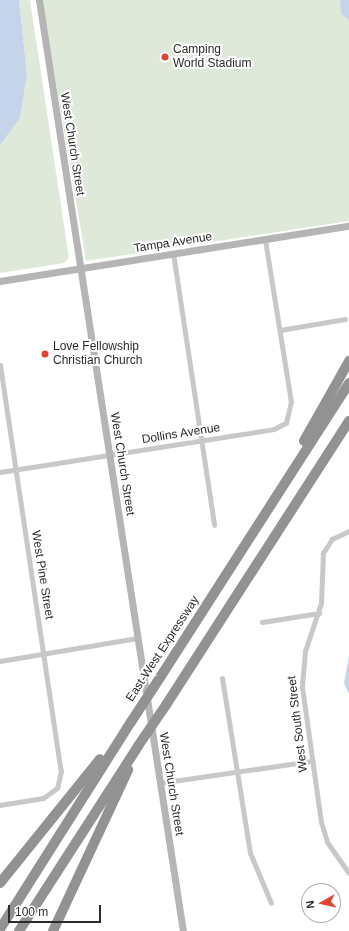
<!DOCTYPE html>
<html>
<head>
<meta charset="utf-8">
<style>
	body { margin:0 }
	#map { position:relative; width:349px; height:931px; overflow:hidden; background:#fff; font-family:Arial,sans-serif }
	div>[style] { position:absolute }
	.green>* { inset:0; background:#dee9d9 }
	.water>* { inset:0; background:#c5d4e9 }
	.street>* { height:5px; margin:-2.5px; padding:0 2.5px; transform-origin:2.5px; border-radius:2.5px; background:#c8c8c8 }
	.secondary>* { height:7px; margin:-3.5px; padding:0 3.5px; transform-origin:3.5px; border-radius:3.5px; background:#b5b5b5 }
	.highway>* { height:10px; margin:-5px; padding:0 5px; transform-origin:5px; border-radius:5px; background:#929292 }
	.highway-bridge>* { height:10px; margin:-5px; padding:0 5px; transform-origin:5px; border-radius:5px; background:#929292 }
	.dots>* { width:11px; height:11px; translate:-50% -50%; box-sizing:border-box; border:2px solid #fff; border-radius:50% }
	span { translate:-50% -50%; white-space:nowrap; text-align:center; line-height:1.15; -webkit-text-stroke:4px #fff; paint-order:stroke }
	.poi-label { font-size:12px; color:#2b2b2b }
	.left { translate:0 -50%; text-align:left }
	.street-label { font-size:12px; color:#2b2b2b }
	.north { position:absolute; left:301px; top:883px; width:40px; height:40px; box-sizing:border-box; background:#fff; border:1px solid #aaa; border-radius:50%; rotate:262deg; font-size:11px; font-weight:700; line-height:16px; text-align:center; color:#2b2b2b }
	.north::after { content:''; display:block; margin:auto; width:14px; height:18px; background:#de4632; clip-path:polygon(50% 0,100% 100%,50% 72%,0 100%) }
	.scale { position:absolute; left:8px; top:905px; width:93px; height:18px; box-sizing:border-box; border:2px solid #2b2b2b; border-top:0; padding-left:5px; font-size:12px; line-height:14px; white-space:nowrap; color:#2b2b2b; -webkit-text-stroke:3px #fff; paint-order:stroke }
</style>
</head>
<body>
<div id="map">
	<div class="green">
		<i style="clip-path:polygon(19px 0,30px 0,69px 258px,64px 263px,0 273px,0 145px,20px 118px,27px 75px)"></i>
		<i style="clip-path:polygon(42px 0,349px 0,349px 221px,86px 261px)"></i>
	</div>
	<div class="water">
		<i style="clip-path:polygon(0 0,19px 0,27px 75px,20px 118px,0 145px)"></i>
		<i style="clip-path:polygon(340px 0,349px 0,349px 20px,341px 14px)"></i>
		<i style="clip-path:polygon(349px 656px,349px 694px,344px 683px)"></i>
	</div>
	<div class="street">
		<i style="left:173px;top:253px;width:275px;rotate:81.4deg"></i>
		<i style="left:280px;top:330px;width:66px;rotate:-9.6deg"></i>
		<i style="left:0;top:365px;width:411px;rotate:81.5deg"></i>
		<i style="left:61px;top:771px;width:17px;rotate:103deg"></i>
		<i style="left:57px;top:788px;width:17px;rotate:144deg"></i>
		<i style="left:43px;top:798px;width:44px;rotate:170.8deg"></i>
		<i style="left:0;top:472px;width:277px;rotate:-8.9deg"></i>
		<i style="left:274px;top:429px;width:13px;rotate:-27deg"></i>
		<i style="left:286px;top:423px;width:22px;rotate:-77deg"></i>
		<i style="left:291px;top:402px;width:165px;rotate:-99.1deg"></i>
		<i style="left:349px;top:531px;width:19px;rotate:155deg"></i>
		<i style="left:332px;top:539px;width:17px;rotate:123deg"></i>
		<i style="left:323px;top:553px;width:50px;rotate:92.3deg"></i>
		<i style="left:321px;top:603px;width:51px;rotate:108.4deg"></i>
		<i style="left:305px;top:651px;width:36px;rotate:95deg"></i>
		<i style="left:302px;top:687px;width:136px;rotate:82deg"></i>
		<i style="left:321px;top:822px;width:21px;rotate:73deg"></i>
		<i style="left:327px;top:842px;width:38px;rotate:55deg"></i>
		<i style="left:262px;top:622px;width:58px;rotate:-9deg"></i>
		<i style="left:0;top:661px;width:139px;rotate:-9.5deg"></i>
		<i style="left:222px;top:678px;width:177px;rotate:80.9deg"></i>
		<i style="left:250px;top:853px;width:54px;rotate:67.2deg"></i>
		<i style="left:159px;top:783px;width:155px;rotate:-8.2deg"></i>
	</div>
	<div class="secondary">
		<i style="left:39px;top:0;width:942px;rotate:81.21deg"></i>
		<i style="left:0;top:281px;width:353px;rotate:-9deg"></i>
	</div>
	<div class="highway">
		<i style="left:304px;top:441px;width:92px;rotate:-60.6deg"></i>
		<i style="left:161px;top:676px;width:348px;rotate:-57.3deg"></i>
		<i style="left:166px;top:705px;width:338px;rotate:-57.2deg"></i>
		<i style="left:0;top:883px;width:159px;rotate:-51.1deg"></i>
		<i style="left:0;top:929px;width:245px;rotate:-57.7deg"></i>
		<i style="left:19px;top:931px;width:220px;rotate:-57.2deg"></i>
		<i style="left:53px;top:931px;width:178px;rotate:-65deg"></i>
	</div>
	<div class="highway-bridge">
		<i style="left:131px;top:722px;width:55px;rotate:-56.9deg"></i>
		<i style="left:138px;top:746px;width:50px;rotate:-55.7deg"></i>
	</div>
	<div class="dots">
		<i style="left:165px;top:57px;background:#de4632"></i>
		<i style="left:45px;top:354px;background:#de4632"></i>
	</div>
	<div class="poi-label">
		<span class="left" style="left:173px;top:57px">Camping<br>World Stadium</span>
		<span class="left" style="left:53px;top:354px">Love Fellowship<br>Christian Church</span>
	</div>
	<div class="street-label">
		<span style="left:72px;top:144px;rotate:81deg">West Church Street</span>
		<span style="left:173px;top:243px;rotate:-9deg">Tampa Avenue</span>
		<span style="left:181px;top:434px;rotate:-9deg">Dollins Avenue</span>
		<span style="left:122px;top:464px;rotate:81deg">West Church Street</span>
		<span style="left:42px;top:575px;rotate:81deg">West Pine Street</span>
		<span style="left:163px;top:649px;rotate:-57deg">East-West Expressway</span>
		<span style="left:298px;top:724px;rotate:-97deg">West South Street</span>
		<span style="left:171px;top:784px;rotate:81deg">West Church Street</span>
	</div>
	<div class="north">N</div>
	<div class="scale">100 m</div>
</div>
</body>
</html>
